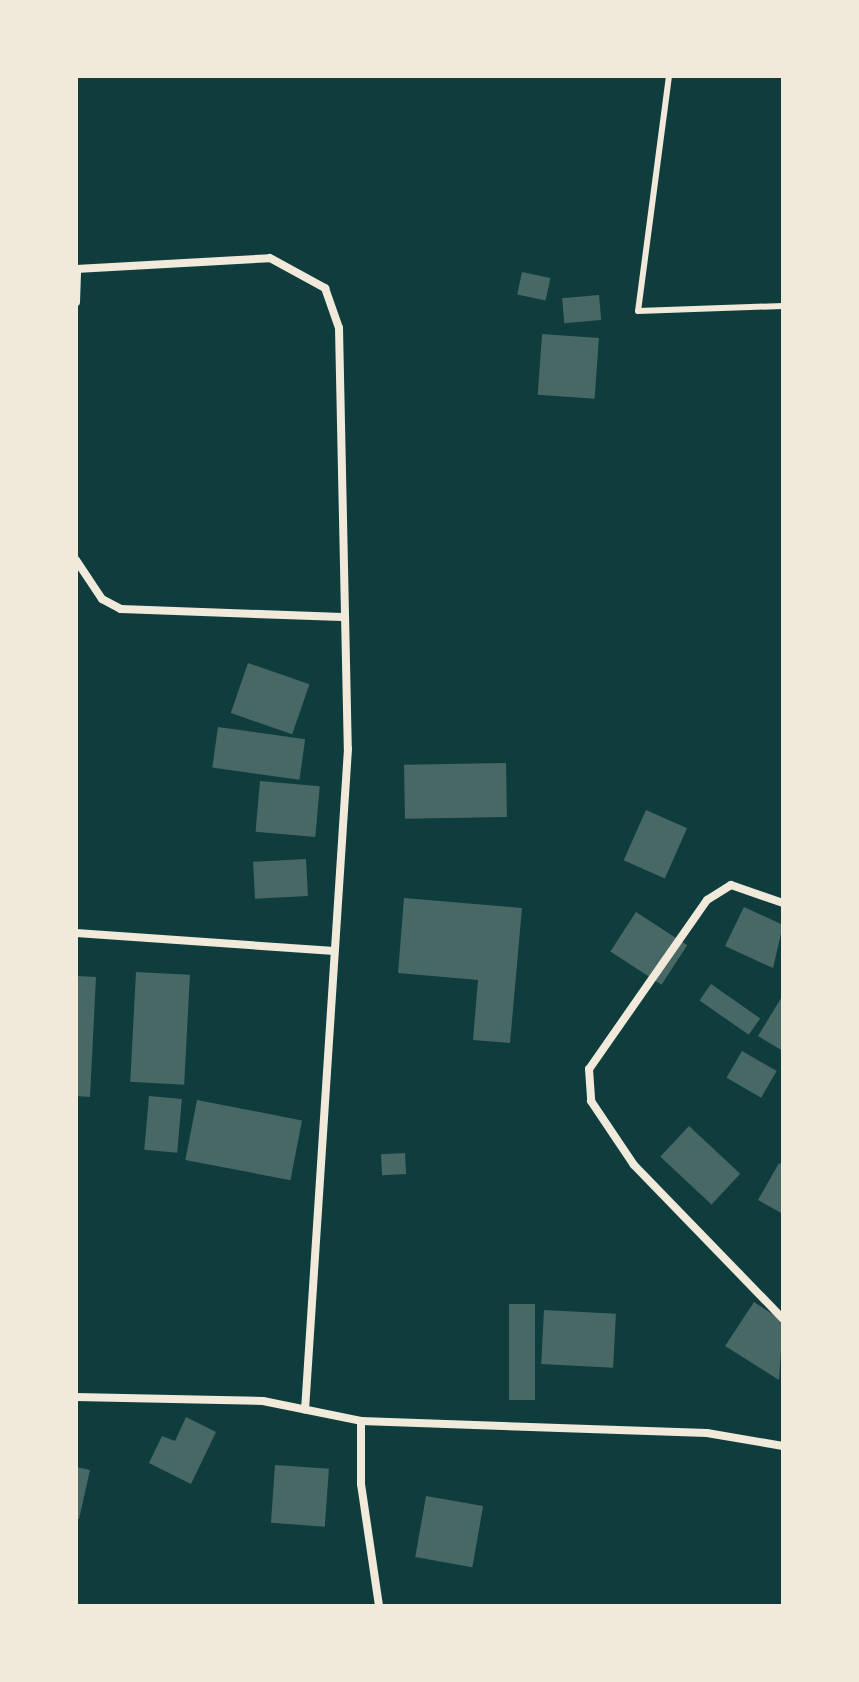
<!DOCTYPE html>
<html>
<head>
<meta charset="utf-8">
<style>
	body { margin:0 }
	#map { position:relative; width:859px; height:1682px; overflow:hidden; background:#0f3d3e; font-family:Manrope,sans-serif }
	div>[style] { position:absolute }
	.building>* { inset:0; background:#486865; transform-origin:0 0 }
	.service>* { height:6px; margin:-3px; padding:0 3px; transform-origin:3px; border-radius:3px; background:#f1e9da }
	.minor>* { height:8px; margin:-4px; padding:0 4px; transform-origin:4px; border-radius:4px; background:#f1e9da }
	span { translate:-50% -50%; white-space:nowrap; text-align:center; line-height:1.15; -webkit-text-stroke:6px #f1e9da; paint-order:stroke }
	.frame { position:absolute; inset:0; border:78px solid #f1e9da; pointer-events:none }
</style>
</head>
<body>
<div id="map">
	<div class="building">
		<i style="left:522px;top:272px;width:29px;height:23px;rotate:12deg"></i>
		<i style="left:599px;top:295px;width:25px;height:37px;rotate:85deg"></i>
		<i style="left:542px;top:334px;width:57px;height:61px;rotate:4deg"></i>
		<i style="left:248px;top:663px;width:65px;height:53px;rotate:19deg"></i>
		<i style="left:218px;top:727px;width:88px;height:41px;rotate:8deg"></i>
		<i style="left:506px;top:763px;width:54px;height:102px;rotate:89deg"></i>
		<i style="left:260px;top:781px;width:60px;height:51px;rotate:5deg"></i>
		<i style="left:646px;top:810px;width:45px;height:55px;rotate:24deg"></i>
		<i style="left:306px;top:859px;width:37px;height:53px;rotate:87deg"></i>
		<i style="clip-path:polygon(404px 898px,522px 908px,510px 1043px,473px 1040px,478px 980px,398px 973px)"></i>
		<i style="clip-path:polygon(744px 907px,783px 925px,773px 968px,725px 946px)"></i>
		<i style="left:636px;top:912px;width:61px;height:47px;rotate:33deg"></i>
		<i style="left:136px;top:972px;width:54px;height:110px;rotate:3deg"></i>
		<i style="clip-path:polygon(76px 976px,96px 977px,90px 1097px,76px 1096px)"></i>
		<i style="left:711px;top:984px;width:60px;height:20px;rotate:35deg"></i>
		<i style="clip-path:polygon(783px 995px,783px 1051px,758px 1036px)"></i>
		<i style="left:742px;top:1051px;width:40px;height:31px;rotate:30deg"></i>
		<i style="left:149px;top:1096px;width:33px;height:54px;rotate:5deg"></i>
		<i style="left:197px;top:1100px;width:107px;height:61px;rotate:11deg"></i>
		<i style="left:689px;top:1126px;width:70px;height:42px;rotate:43deg"></i>
		<i style="left:405px;top:1153px;width:21px;height:24px;rotate:87deg"></i>
		<i style="clip-path:polygon(779px 1163px,783px 1165px,783px 1214px,758px 1200px)"></i>
		<i style="clip-path:polygon(754px 1302px,783px 1321px,779px 1380px,725px 1346px)"></i>
		<i style="left:509px;top:1304px;width:26px;height:96px"></i>
		<i style="left:544px;top:1310px;width:72px;height:54px;rotate:3deg"></i>
		<i style="clip-path:polygon(186px 1417px,216px 1432px,191px 1484px,149px 1463px,162px 1436px,175px 1441px)"></i>
		<i style="left:275px;top:1465px;width:54px;height:58px;rotate:4deg"></i>
		<i style="clip-path:polygon(76px 1467px,90px 1470px,79px 1519px,76px 1519px)"></i>
		<i style="left:426px;top:1496px;width:58px;height:62px;rotate:10deg"></i>
	</div>
	<div class="service">
		<i style="left:669px;top:76px;width:237px;rotate:97.5deg"></i>
		<i style="left:638px;top:311px;width:145px;rotate:-2deg"></i>
	</div>
	<div class="minor">
		<i style="left:76px;top:269px;width:194px;rotate:-3.2deg"></i>
		<i style="left:270px;top:258px;width:63px;rotate:28.6deg"></i>
		<i style="left:325px;top:288px;width:42px;rotate:70.7deg"></i>
		<i style="left:339px;top:328px;width:421px;rotate:88.8deg"></i>
		<i style="left:348px;top:749px;width:662px;rotate:93.72deg"></i>
		<i style="left:76px;top:302px;width:33px;rotate:-88deg"></i>
		<i style="left:76px;top:560px;width:47px;rotate:56.3deg"></i>
		<i style="left:102px;top:599px;width:21px;rotate:28deg"></i>
		<i style="left:121px;top:609px;width:221px;rotate:2.1deg"></i>
		<i style="left:783px;top:903px;width:55px;rotate:-160.9deg"></i>
		<i style="left:731px;top:885px;width:28px;rotate:148deg"></i>
		<i style="left:707px;top:900px;width:206px;rotate:124.9deg"></i>
		<i style="left:589px;top:1069px;width:32px;rotate:86deg"></i>
		<i style="left:591px;top:1101px;width:77px;rotate:56.1deg"></i>
		<i style="left:634px;top:1165px;width:214px;rotate:45.9deg"></i>
		<i style="left:76px;top:933px;width:259px;rotate:4deg"></i>
		<i style="left:76px;top:1397px;width:187px;rotate:1.2deg"></i>
		<i style="left:263px;top:1401px;width:100px;rotate:11.5deg"></i>
		<i style="left:361px;top:1421px;width:346px;rotate:2deg"></i>
		<i style="left:707px;top:1433px;width:77px;rotate:9.7deg"></i>
		<i style="left:361px;top:1421px;width:63px;rotate:90deg"></i>
		<i style="left:361px;top:1484px;width:123px;rotate:81.6deg"></i>
	</div>
	<div class="frame"></div>
</div>
</body>
</html>
